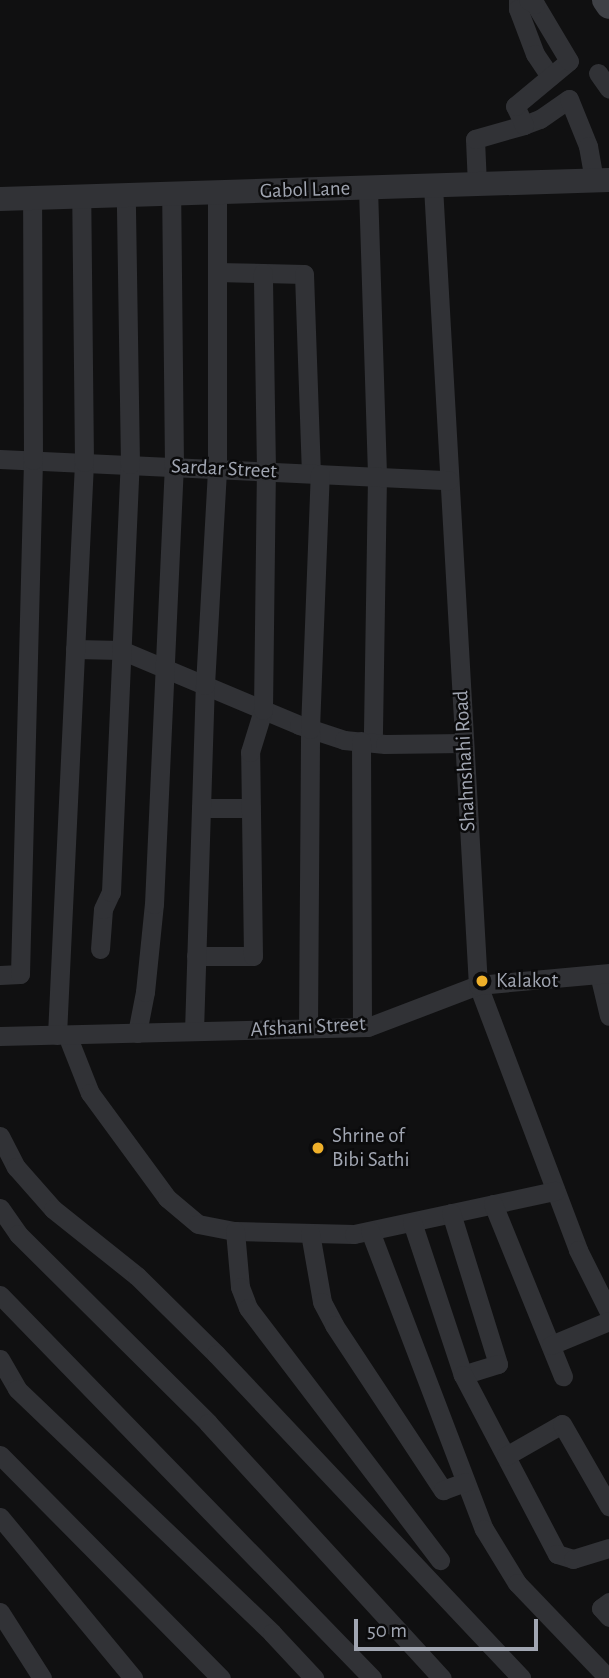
<!DOCTYPE html>
<html>
<head>
<meta charset="utf-8">
<style>
	body { margin:0 }
	#map { position:relative; width:609px; height:1678px; overflow:hidden; background:#101011; font-family:"Alegreya Sans",sans-serif }
	div>[style] { position:absolute }
	.minor>* { height:19px; margin:-9.5px; padding:0 9.5px; transform-origin:9.5px; border-radius:9.5px; background:#313236 }
	.tertiary>* { height:24px; margin:-12px; padding:0 12px; transform-origin:12px; border-radius:12px; background:#313236 }
	.secondary>* { height:26px; margin:-13px; padding:0 13px; transform-origin:13px; border-radius:13px; background:#3f4146 }
	.dots>* { width:19px; height:19px; translate:-50% -50%; box-sizing:border-box; border:4px solid #0b0b0c; border-radius:50% }
	span { translate:-50% -50%; white-space:nowrap; text-align:center; line-height:1.15; -webkit-text-stroke:5px #0b0b0c; paint-order:stroke }
	.street-label { font-size:21px; color:#a1a6b2 }
	.poi-label { font-size:21px; color:#a1a6b2 }
	.left { translate:0 -50%; text-align:left }
	.scale { position:absolute; left:354px; top:1619px; width:184px; height:32px; box-sizing:border-box; border:4px solid #a1a6b2; border-top:0; padding-left:9px; font-size:21px; line-height:24px; white-space:nowrap; color:#a1a6b2; -webkit-text-stroke:5px #0b0b0c; paint-order:stroke }
</style>
</head>
<body>
<div id="map">
	<div class="minor">
		<i style="left:518px;top:0;width:9px;rotate:90deg"></i>
		<i style="left:518px;top:9px;width:48px;rotate:69.3deg"></i>
		<i style="left:535px;top:54px;width:27px;rotate:56deg"></i>
		<i style="left:598px;top:73px;width:19px;rotate:55deg"></i>
		<i style="left:524px;top:125px;width:17px;rotate:-21deg"></i>
		<i style="left:540px;top:119px;width:35px;rotate:-35deg"></i>
		<i style="left:569px;top:99px;width:51px;rotate:68deg"></i>
		<i style="left:588px;top:146px;width:35px;rotate:80deg"></i>
		<i style="left:477px;top:185px;width:46px;rotate:-92.5deg"></i>
		<i style="left:475px;top:139px;width:51px;rotate:-15.9deg"></i>
		<i style="left:524px;top:125px;width:21px;rotate:-115deg"></i>
		<i style="left:515px;top:106px;width:70px;rotate:-39.8deg"></i>
		<i style="left:569px;top:61px;width:66px;rotate:-120.8deg"></i>
		<i style="left:535px;top:4px;width:8px;rotate:-150deg"></i>
		<i style="left:433px;top:186px;width:800px;rotate:86.78deg"></i>
		<i style="left:478px;top:985px;width:283px;rotate:69.3deg"></i>
		<i style="left:578px;top:1250px;width:69px;rotate:63.4deg"></i>
		<i style="left:368px;top:188px;width:288px;rotate:88.2deg"></i>
		<i style="left:377px;top:476px;width:266px;rotate:90.9deg"></i>
		<i style="left:217px;top:272px;width:87px;rotate:1.3deg"></i>
		<i style="left:304px;top:274px;width:199px;rotate:88deg"></i>
		<i style="left:0;top:459px;width:449px;rotate:2.7deg"></i>
		<i style="left:75px;top:649px;width:46px;rotate:1.2deg"></i>
		<i style="left:121px;top:650px;width:193px;rotate:22.8deg"></i>
		<i style="left:299px;top:725px;width:47px;rotate:18.4deg"></i>
		<i style="left:344px;top:740px;width:41px;rotate:5.6deg"></i>
		<i style="left:385px;top:744px;width:79px;rotate:-0.7deg"></i>
		<i style="left:361px;top:741px;width:286px;rotate:89.8deg"></i>
		<i style="left:201px;top:808px;width:50px"></i>
		<i style="left:100px;top:949px;width:40px;rotate:-85.7deg"></i>
		<i style="left:103px;top:909px;width:19px;rotate:-65deg"></i>
		<i style="left:111px;top:892px;width:428px;rotate:-87.5deg"></i>
		<i style="left:130px;top:464px;width:269px;rotate:-90.9deg"></i>
		<i style="left:196px;top:956px;width:57px"></i>
		<i style="left:253px;top:956px;width:204px;rotate:-90.8deg"></i>
		<i style="left:250px;top:752px;width:44px;rotate:-72.8deg"></i>
		<i style="left:263px;top:710px;width:239px;rotate:-89.3deg"></i>
		<i style="left:266px;top:471px;width:198px;rotate:-90.9deg"></i>
		<i style="left:599px;top:974px;width:43px;rotate:76.6deg"></i>
		<i style="left:0;top:975px;width:20px;rotate:-3deg"></i>
		<i style="left:20px;top:974px;width:514px;rotate:-88.55deg"></i>
		<i style="left:33px;top:460px;width:262px;rotate:-90.2deg"></i>
		<i style="left:308px;top:1028px;width:299px;rotate:-89.6deg"></i>
		<i style="left:310px;top:729px;width:255px;rotate:-87.8deg"></i>
		<i style="left:194px;top:1031px;width:346px;rotate:-88.2deg"></i>
		<i style="left:205px;top:685px;width:216px;rotate:-86.8deg"></i>
		<i style="left:217px;top:469px;width:277px;rotate:-90deg"></i>
		<i style="left:137px;top:1033px;width:42px;rotate:-79deg"></i>
		<i style="left:145px;top:992px;width:88px;rotate:-84.2deg"></i>
		<i style="left:154px;top:904px;width:438px;rotate:-87.4deg"></i>
		<i style="left:174px;top:466px;width:272px;rotate:-90.6deg"></i>
		<i style="left:57px;top:1035px;width:574px;rotate:-87.3deg"></i>
		<i style="left:84px;top:462px;width:266px;rotate:-90.6deg"></i>
		<i style="left:67px;top:1035px;width:62px;rotate:68.4deg"></i>
		<i style="left:90px;top:1093px;width:130px;rotate:53.7deg"></i>
		<i style="left:167px;top:1198px;width:40px;rotate:40deg"></i>
		<i style="left:198px;top:1224px;width:38px;rotate:11deg"></i>
		<i style="left:235px;top:1231px;width:119px;rotate:1.4deg"></i>
		<i style="left:354px;top:1234px;width:206px;rotate:-12.1deg"></i>
		<i style="left:0;top:1036px;width:368px;rotate:-1.4deg"></i>
		<i style="left:368px;top:1027px;width:118px;rotate:-20.9deg"></i>
		<i style="left:478px;top:985px;width:132px;rotate:-5.2deg"></i>
		<i style="left:0;top:1136px;width:35px;rotate:63deg"></i>
		<i style="left:16px;top:1167px;width:56px;rotate:48.6deg"></i>
		<i style="left:53px;top:1209px;width:107px;rotate:38.6deg"></i>
		<i style="left:137px;top:1276px;width:111px;rotate:44.6deg"></i>
		<i style="left:216px;top:1354px;width:445px;rotate:46.7deg"></i>
		<i style="left:493px;top:1204px;width:186px;rotate:67.9deg"></i>
		<i style="left:0;top:1208px;width:32px;rotate:55deg"></i>
		<i style="left:18px;top:1234px;width:268px;rotate:44.8deg"></i>
		<i style="left:208px;top:1423px;width:346px;rotate:47.5deg"></i>
		<i style="left:451px;top:1213px;width:158px;rotate:72.7deg"></i>
		<i style="left:498px;top:1364px;width:37px;rotate:163deg"></i>
		<i style="left:412px;top:1222px;width:161px;rotate:71.6deg"></i>
		<i style="left:463px;top:1375px;width:202px;rotate:62.3deg"></i>
		<i style="left:557px;top:1554px;width:17px;rotate:17deg"></i>
		<i style="left:573px;top:1559px;width:38px;rotate:-17deg"></i>
		<i style="left:235px;top:1231px;width:56px;rotate:84.9deg"></i>
		<i style="left:240px;top:1287px;width:22px;rotate:69deg"></i>
		<i style="left:248px;top:1308px;width:317px;rotate:52.7deg"></i>
		<i style="left:370px;top:1231px;width:319px;rotate:69.1deg"></i>
		<i style="left:484px;top:1529px;width:63px;rotate:58.6deg"></i>
		<i style="left:517px;top:1583px;width:132px;rotate:46.2deg"></i>
		<i style="left:310px;top:1233px;width:70px;rotate:80.1deg"></i>
		<i style="left:322px;top:1302px;width:26px;rotate:62deg"></i>
		<i style="left:334px;top:1325px;width:198px;rotate:56.6deg"></i>
		<i style="left:443px;top:1490px;width:23px;rotate:-20deg"></i>
		<i style="left:0;top:1295px;width:534px;rotate:45.83deg"></i>
		<i style="left:551px;top:1345px;width:63px;rotate:-22.5deg"></i>
		<i style="left:0;top:1359px;width:34px;rotate:60deg"></i>
		<i style="left:17px;top:1389px;width:353px;rotate:43.7deg"></i>
		<i style="left:272px;top:1633px;width:62px;rotate:47deg"></i>
		<i style="left:0;top:1455px;width:314px;rotate:45.3deg"></i>
		<i style="left:506px;top:1456px;width:64px;rotate:-29.7deg"></i>
		<i style="left:562px;top:1424px;width:95px;rotate:60.2deg"></i>
		<i style="left:0;top:1517px;width:209px;rotate:50.4deg"></i>
		<i style="left:609px;top:1602px;width:10px;rotate:143deg"></i>
		<i style="left:601px;top:1608px;width:12px;rotate:48deg"></i>
		<i style="left:0;top:1612px;width:78px;rotate:57.5deg"></i>
	</div>
	<div class="tertiary">
		<i style="left:0;top:199px;width:609px;rotate:-1.79deg"></i>
	</div>
	<div class="secondary">
		<i style="left:605px;top:0;width:7px;rotate:56deg"></i>
	</div>
	<div class="dots">
		<i style="left:482px;top:981px;background:#efb02a"></i>
		<i style="left:318px;top:1148px;background:#efb02a"></i>
	</div>
	<div class="street-label">
		<span style="left:305px;top:190px;rotate:-2deg">Gabol Lane</span>
		<span style="left:224px;top:469px;rotate:3deg">Sardar Street</span>
		<span style="left:465px;top:761px;rotate:-93deg">Shahnshahi Road</span>
		<span style="left:308px;top:1027px;rotate:-3deg">Afshani Street</span>
	</div>
	<div class="poi-label">
		<span class="left" style="left:496px;top:981px">Kalakot</span>
		<span class="left" style="left:332px;top:1148px">Shrine of<br>Bibi Sathi</span>
	</div>
	<div class="scale">50 m</div>
</div>
</body>
</html>
